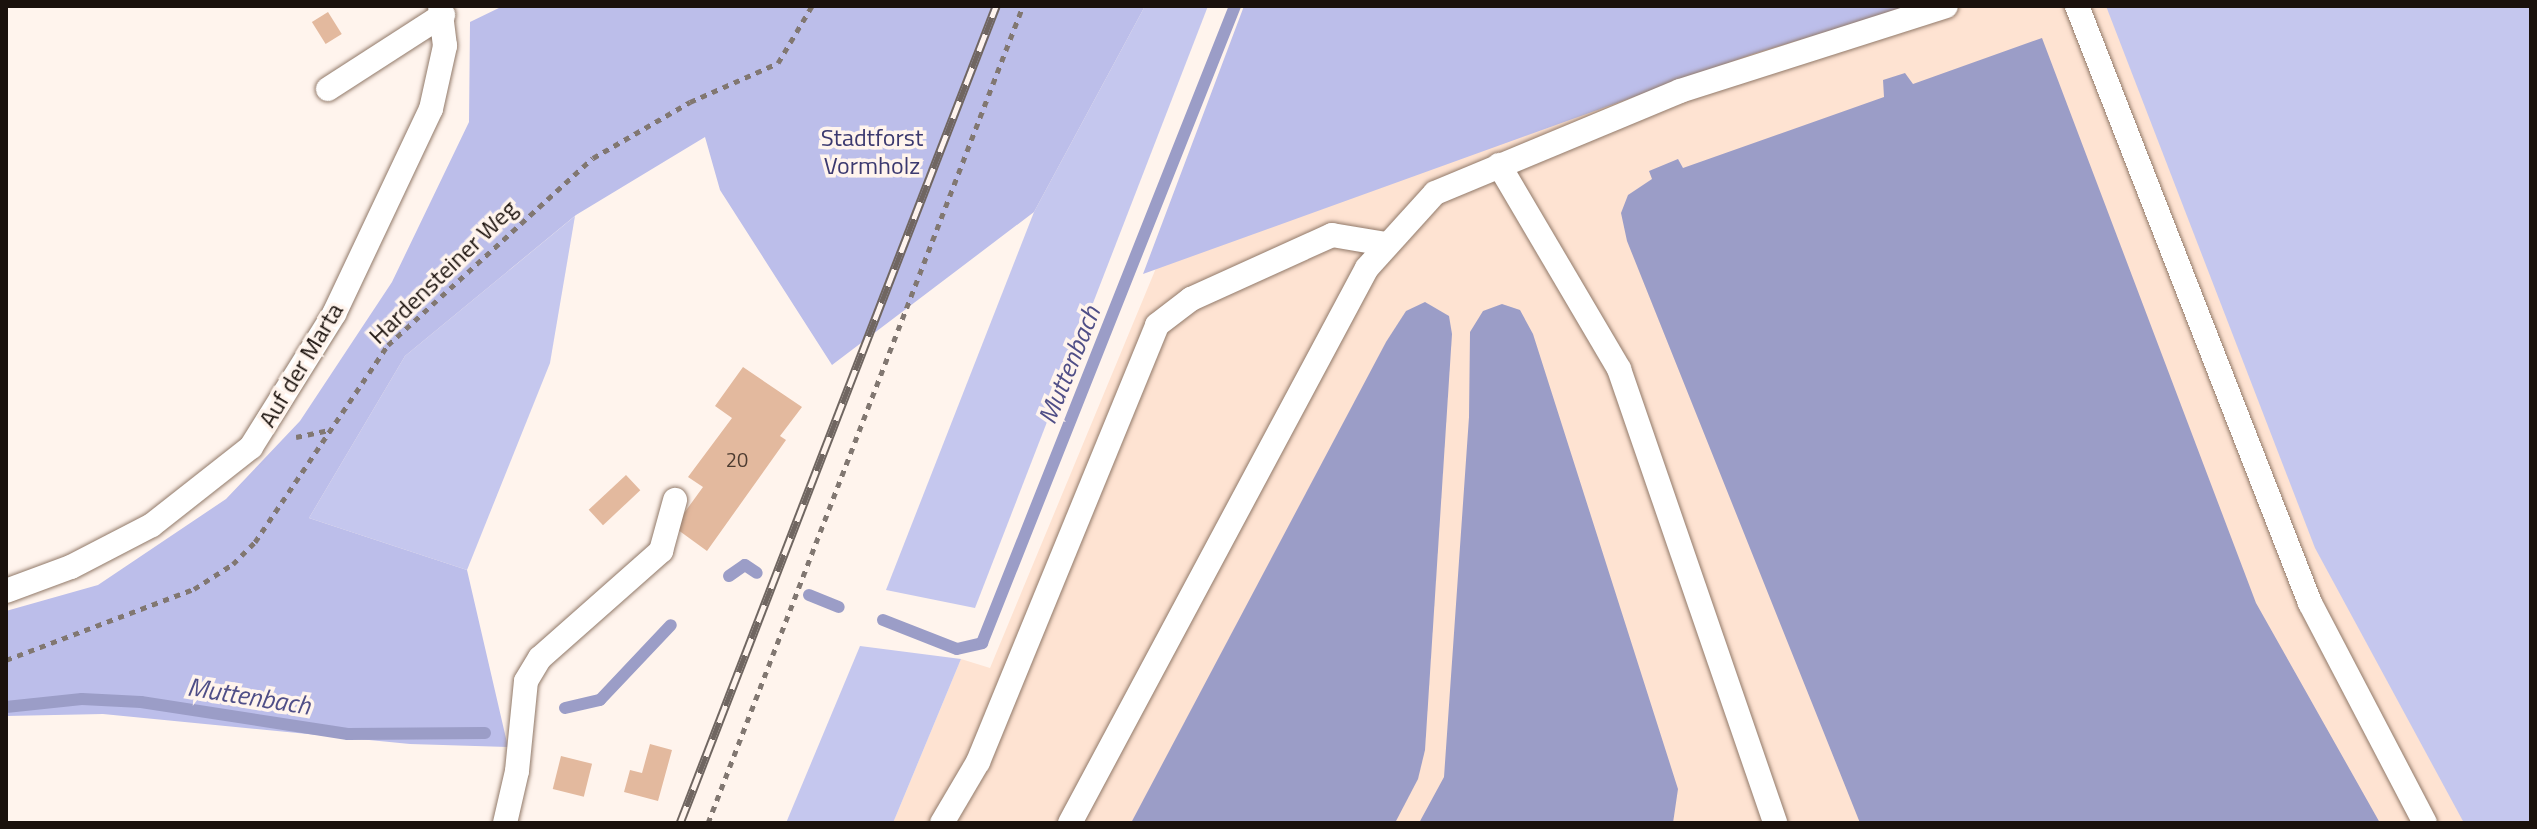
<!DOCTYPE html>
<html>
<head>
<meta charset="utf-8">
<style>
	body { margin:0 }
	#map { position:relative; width:2537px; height:829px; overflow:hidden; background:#fff4ed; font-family:"Titillium Web",sans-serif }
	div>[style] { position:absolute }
	.built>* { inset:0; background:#fee3d2 }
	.green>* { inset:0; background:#c5c7ee }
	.forest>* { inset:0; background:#bcbeea }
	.water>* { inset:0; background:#9b9dc7 }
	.stream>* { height:12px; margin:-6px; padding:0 6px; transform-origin:6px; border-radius:6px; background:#9b9dc7 }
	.building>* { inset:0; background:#e3b99e; transform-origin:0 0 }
	.path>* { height:5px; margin-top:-2.5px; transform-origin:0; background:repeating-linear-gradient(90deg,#817771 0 6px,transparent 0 12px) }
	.roads { filter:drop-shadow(0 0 2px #917969) drop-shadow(0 0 2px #917969) }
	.service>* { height:24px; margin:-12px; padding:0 12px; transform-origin:12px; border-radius:12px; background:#fff }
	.rail>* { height:9px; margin-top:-4.5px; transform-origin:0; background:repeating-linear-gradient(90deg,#fff4ed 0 18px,#706661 0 36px); box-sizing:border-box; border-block:2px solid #706661 }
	span { translate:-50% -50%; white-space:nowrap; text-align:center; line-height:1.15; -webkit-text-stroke:7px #fff4ed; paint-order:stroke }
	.number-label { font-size:20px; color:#4c3b30 }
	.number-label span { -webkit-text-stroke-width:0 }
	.park-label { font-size:24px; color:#3b396f }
	.street-label { font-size:24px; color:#1a110c }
	.water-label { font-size:26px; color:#4f4e87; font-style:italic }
	.frame { position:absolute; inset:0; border:8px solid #1a110c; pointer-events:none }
</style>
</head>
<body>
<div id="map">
	<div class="built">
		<i style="clip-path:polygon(1260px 6px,2531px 6px,2531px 823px,893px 823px,961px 659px,990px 668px,1215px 126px)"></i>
	</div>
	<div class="green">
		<i style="clip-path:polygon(1145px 6px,1208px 6px,975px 608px,886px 590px,1034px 212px)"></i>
		<i style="clip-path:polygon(2106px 6px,2531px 6px,2531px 823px,2464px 823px,2315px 548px)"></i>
		<i style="clip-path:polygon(575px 216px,550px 363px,467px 570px,309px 518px,405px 356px)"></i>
		<i style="clip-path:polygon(860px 646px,961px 659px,893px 823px,786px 823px)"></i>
	</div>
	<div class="forest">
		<i style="clip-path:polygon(503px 6px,1145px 6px,1034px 212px,832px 365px,720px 190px,705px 137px,576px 215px,405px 356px,309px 518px,467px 570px,508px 747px,410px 744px,103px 714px,6px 716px,6px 611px,98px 585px,226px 499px,300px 421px,392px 282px,469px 122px,470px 22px)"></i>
		<i style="clip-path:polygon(1244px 6px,1912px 6px,1753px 54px,1143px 274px)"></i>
	</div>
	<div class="water">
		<i style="clip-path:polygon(2042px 38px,2256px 603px,2380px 823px,1860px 823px,1627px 241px,1621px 213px,1628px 195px,1652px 179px,1649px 171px,1678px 159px,1683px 168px,1884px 97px,1883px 80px,1905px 73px,1913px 84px)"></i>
		<i style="clip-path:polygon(1425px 302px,1449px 316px,1452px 334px,1425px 750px,1418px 779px,1395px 823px,1131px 823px,1386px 342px,1406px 311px)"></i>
		<i style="clip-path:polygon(1502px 304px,1520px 310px,1533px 334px,1678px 789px,1673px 823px,1419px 823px,1444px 777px,1469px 417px,1470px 332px,1483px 311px)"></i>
	</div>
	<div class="stream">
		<i style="left:729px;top:576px;width:19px;rotate:-35deg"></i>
		<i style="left:745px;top:565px;width:14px;rotate:34deg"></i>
		<i style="left:809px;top:595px;width:32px;rotate:22deg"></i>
		<i style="left:883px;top:620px;width:79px;rotate:21.4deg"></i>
		<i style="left:957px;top:649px;width:26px;rotate:-13deg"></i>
		<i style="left:982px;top:643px;width:685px;rotate:-68.34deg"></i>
		<i style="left:6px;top:707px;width:76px;rotate:-6deg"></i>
		<i style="left:82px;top:699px;width:59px;rotate:2.9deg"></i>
		<i style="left:141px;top:702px;width:209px;rotate:8.8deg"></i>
		<i style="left:348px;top:734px;width:137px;rotate:-0.4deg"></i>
		<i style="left:565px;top:708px;width:36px;rotate:-13deg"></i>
		<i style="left:600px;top:700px;width:103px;rotate:-46.6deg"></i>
	</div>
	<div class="building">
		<i style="left:328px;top:12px;width:26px;height:19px;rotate:58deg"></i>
		<i style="clip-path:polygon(743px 367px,802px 407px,780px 436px,786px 440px,707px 551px,674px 527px,703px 487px,688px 477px,732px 418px,715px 406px)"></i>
		<i style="left:626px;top:475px;width:21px;height:51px;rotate:47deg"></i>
		<i style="clip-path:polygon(650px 744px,672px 750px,658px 801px,624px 792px,630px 770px,642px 773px)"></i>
		<i style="left:561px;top:756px;width:32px;height:34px;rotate:14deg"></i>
	</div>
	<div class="path">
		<i style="left:296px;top:437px;width:34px;rotate:-12deg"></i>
		<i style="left:6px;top:660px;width:201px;rotate:-20.7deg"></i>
		<i style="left:194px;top:589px;width:46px;rotate:-32.7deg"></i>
		<i style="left:233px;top:564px;width:31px;rotate:-45deg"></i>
		<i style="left:255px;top:542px;width:238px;rotate:-56deg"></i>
		<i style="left:388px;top:345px;width:277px;rotate:-42.4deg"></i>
		<i style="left:593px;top:158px;width:112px;rotate:-30deg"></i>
		<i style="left:690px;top:102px;width:96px;rotate:-23.9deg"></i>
		<i style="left:778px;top:63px;width:66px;rotate:-59.2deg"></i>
		<i style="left:708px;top:823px;width:876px;rotate:-68.92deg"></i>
	</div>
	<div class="roads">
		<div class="service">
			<i style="left:2077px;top:6px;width:641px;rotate:68.68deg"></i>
			<i style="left:2310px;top:603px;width:248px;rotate:62.4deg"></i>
			<i style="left:328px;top:89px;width:137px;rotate:-32.8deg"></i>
			<i style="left:1499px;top:165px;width:237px;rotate:59.5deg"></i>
			<i style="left:1619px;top:369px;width:480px;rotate:71deg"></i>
			<i style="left:6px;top:591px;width:69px;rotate:-20.3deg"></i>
			<i style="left:71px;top:567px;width:91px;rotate:-27.4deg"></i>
			<i style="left:152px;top:525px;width:126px;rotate:-38.2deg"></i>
			<i style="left:251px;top:447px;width:157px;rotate:-58deg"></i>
			<i style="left:334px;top:314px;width:227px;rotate:-64.7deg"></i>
			<i style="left:431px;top:109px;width:65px;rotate:-77.5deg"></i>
			<i style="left:445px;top:46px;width:40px;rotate:-97.1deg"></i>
			<i style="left:505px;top:823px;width:53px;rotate:-77deg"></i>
			<i style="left:517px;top:771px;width:90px;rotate:-84.3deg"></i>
			<i style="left:526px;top:681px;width:27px;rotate:-59deg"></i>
			<i style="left:540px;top:658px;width:162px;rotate:-41.5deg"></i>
			<i style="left:661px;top:551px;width:53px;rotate:-74.6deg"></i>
			<i style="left:942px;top:823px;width:71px;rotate:-59.5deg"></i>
			<i style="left:978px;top:762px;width:472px;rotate:-67.7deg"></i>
			<i style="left:1157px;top:325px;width:43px;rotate:-37.4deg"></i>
			<i style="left:1191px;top:299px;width:155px;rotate:-24.4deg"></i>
			<i style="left:1332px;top:235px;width:55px;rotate:9.5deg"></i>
			<i style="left:1070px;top:823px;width:629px;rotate:-61.85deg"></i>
			<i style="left:1367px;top:268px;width:101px;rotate:-47.8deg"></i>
			<i style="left:1435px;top:193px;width:265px;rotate:-22.6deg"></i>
			<i style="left:1680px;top:91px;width:279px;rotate:-17.7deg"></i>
		</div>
	</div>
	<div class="rail">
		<i style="left:680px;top:823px;width:876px;rotate:-68.85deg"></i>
	</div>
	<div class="number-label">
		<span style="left:737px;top:459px">20</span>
	</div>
	<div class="park-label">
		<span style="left:872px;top:152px">Stadtforst<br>Vormholz</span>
	</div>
	<div class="street-label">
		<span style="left:443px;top:272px;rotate:-44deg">Hardensteiner Weg</span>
		<span style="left:301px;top:365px;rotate:-59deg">Auf der Marta</span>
	</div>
	<div class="water-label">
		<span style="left:1069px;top:365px;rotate:-68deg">Muttenbach</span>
		<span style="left:249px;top:696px;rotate:9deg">Muttenbach</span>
	</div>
	<div class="frame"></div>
</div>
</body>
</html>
